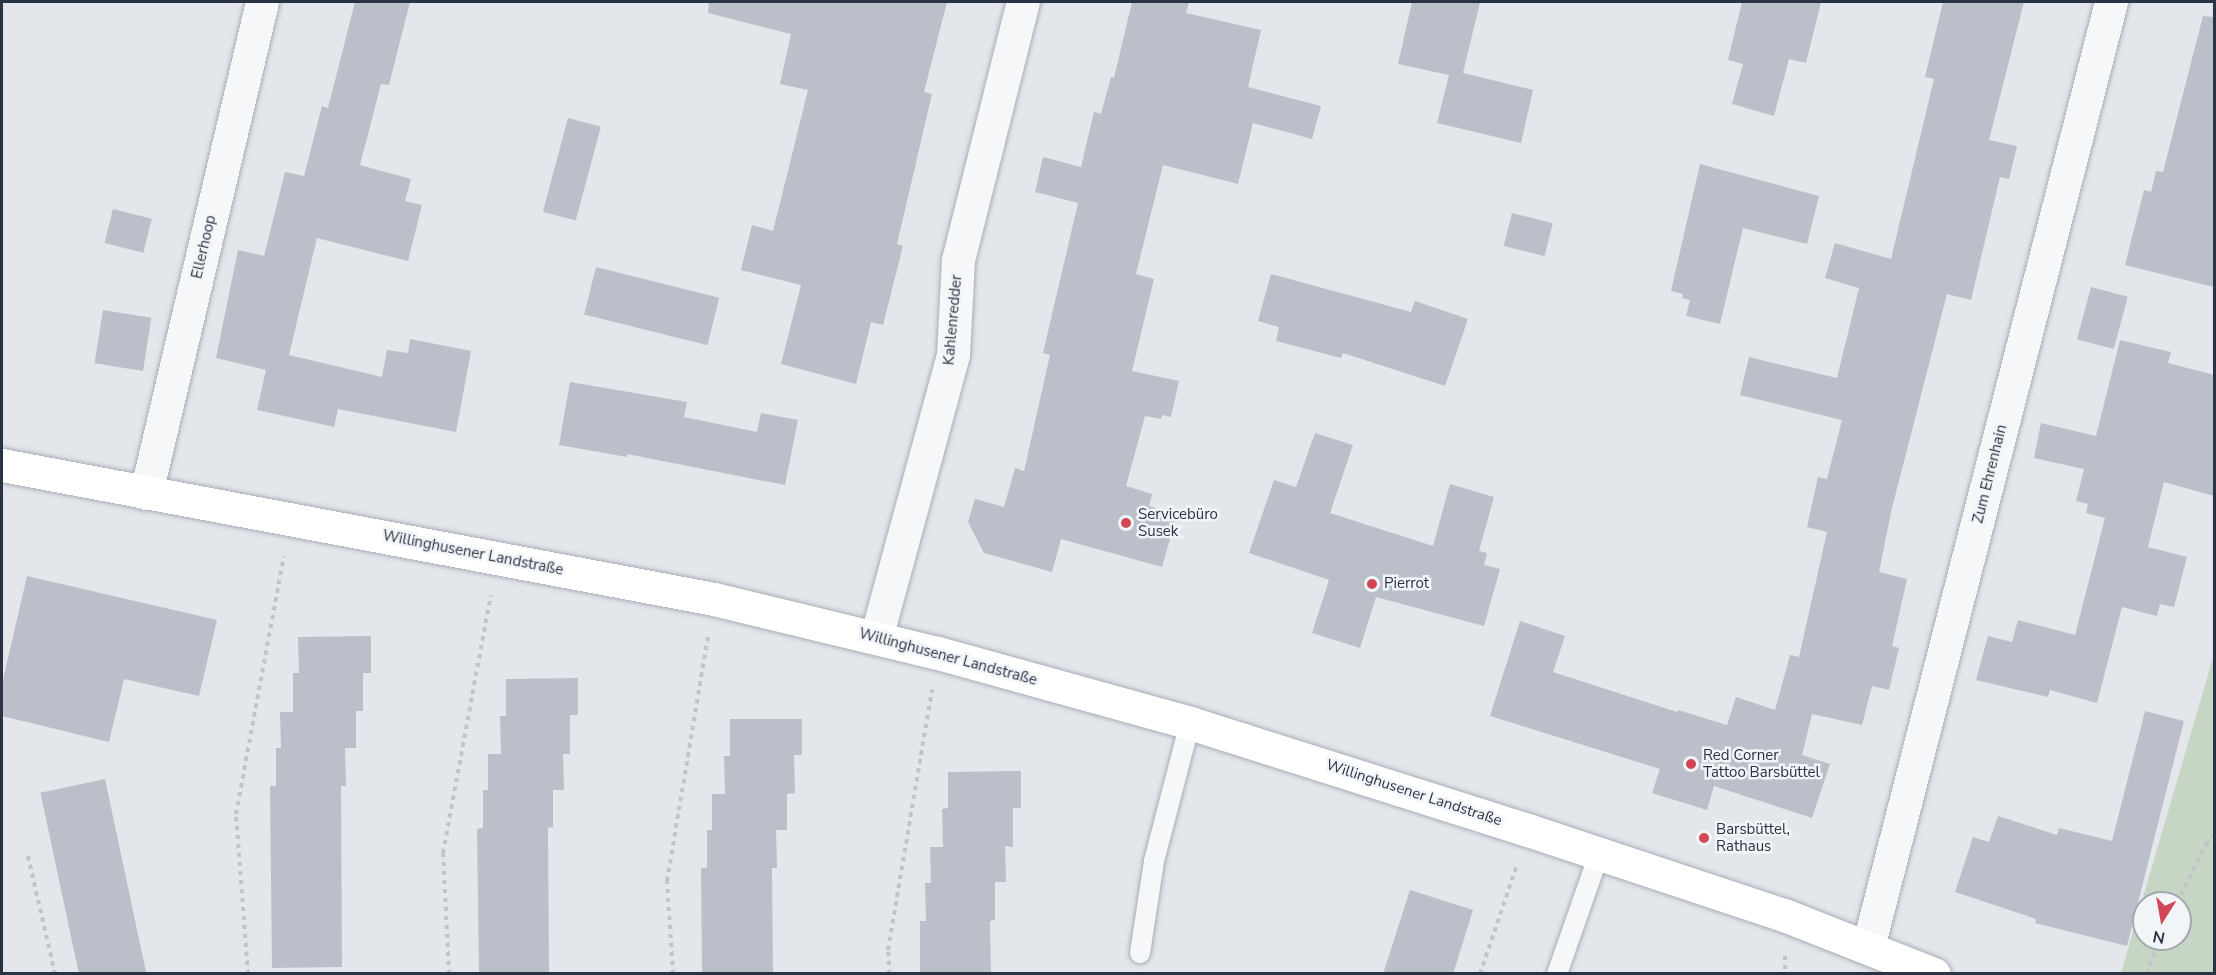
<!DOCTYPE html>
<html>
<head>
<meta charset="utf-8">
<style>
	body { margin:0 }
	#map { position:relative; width:2216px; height:975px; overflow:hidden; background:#e3e6eb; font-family:"Nunito Sans",sans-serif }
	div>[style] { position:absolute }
	.green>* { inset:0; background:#c7d5c4 }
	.building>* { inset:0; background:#babfc9; transform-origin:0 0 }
	.path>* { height:4px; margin-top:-2px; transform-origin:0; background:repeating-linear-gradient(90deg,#c1c4ca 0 4.5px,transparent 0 9px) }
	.roads { filter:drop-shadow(0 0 2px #a8adb6) drop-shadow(0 0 2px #a8adb6) }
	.lane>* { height:20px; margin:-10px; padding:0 10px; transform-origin:10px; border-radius:10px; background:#f6f7f9 }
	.street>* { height:33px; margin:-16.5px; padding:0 16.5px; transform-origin:16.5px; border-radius:16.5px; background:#f6f7f9 }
	.secondary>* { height:33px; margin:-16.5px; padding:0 16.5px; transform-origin:16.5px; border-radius:16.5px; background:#fff }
	.dots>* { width:16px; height:16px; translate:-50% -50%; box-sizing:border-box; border:3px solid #f2f5f8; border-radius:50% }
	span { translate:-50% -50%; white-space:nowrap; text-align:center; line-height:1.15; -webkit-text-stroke:5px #f2f5f8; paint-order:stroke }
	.street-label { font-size:15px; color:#2a3344 }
	.poi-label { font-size:15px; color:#2a3344 }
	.left { translate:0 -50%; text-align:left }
	.frame { position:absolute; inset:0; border:3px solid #2a3344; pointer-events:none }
	.north { position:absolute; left:2132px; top:891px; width:60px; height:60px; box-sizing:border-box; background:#f2f5f8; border:2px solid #a2a7b0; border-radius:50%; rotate:191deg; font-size:16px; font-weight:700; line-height:24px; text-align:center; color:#2a3344 }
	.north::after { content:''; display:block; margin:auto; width:21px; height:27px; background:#d14657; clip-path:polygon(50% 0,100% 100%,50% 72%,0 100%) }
</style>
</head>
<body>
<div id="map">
	<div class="green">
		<i style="clip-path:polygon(evenodd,2214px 654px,2214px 973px,2121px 973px,2214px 654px,2144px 903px,2180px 903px,2180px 939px,2144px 939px,2144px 903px)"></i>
	</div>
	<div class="building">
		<i style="clip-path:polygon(355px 2px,410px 2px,389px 85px,381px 84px,360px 165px,411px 179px,405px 201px,422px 205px,408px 261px,317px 238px,289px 355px,382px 377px,387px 350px,408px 353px,410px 339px,471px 351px,456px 432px,338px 409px,334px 427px,257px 410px,266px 370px,216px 358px,238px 250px,264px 256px,285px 172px,304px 176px,322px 106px,328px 108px)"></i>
		<i style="clip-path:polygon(709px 2px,947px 2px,924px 92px,932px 94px,897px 244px,903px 246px,883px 325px,871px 322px,856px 384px,781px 364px,801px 285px,741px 270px,752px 225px,773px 231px,808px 90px,780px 84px,791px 34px,708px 13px)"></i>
		<i style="clip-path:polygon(1132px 2px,1189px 2px,1186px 13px,1261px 30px,1248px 87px,1321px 106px,1312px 139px,1253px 123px,1238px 184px,1163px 165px,1136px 274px,1154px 279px,1132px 371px,1179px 381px,1171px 417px,1162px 415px,1161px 419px,1145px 416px,1126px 486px,1152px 494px,1149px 506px,1177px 514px,1162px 567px,1061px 539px,1052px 572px,984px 553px,968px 522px,975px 499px,1004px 507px,1015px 468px,1024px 471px,1050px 355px,1043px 353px,1078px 203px,1035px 192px,1043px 157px,1081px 167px,1094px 112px,1101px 114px,1111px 77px,1114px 78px)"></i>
		<i style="clip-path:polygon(1412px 2px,1480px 2px,1463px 73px,1533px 90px,1521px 143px,1437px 123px,1449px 75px,1398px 64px)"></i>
		<i style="clip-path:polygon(1742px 2px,1821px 2px,1806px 63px,1789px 59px,1774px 116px,1732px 104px,1743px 64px,1728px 60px)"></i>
		<i style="clip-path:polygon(1943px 2px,2024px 2px,1989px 140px,2017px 146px,2009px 179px,2000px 177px,1971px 300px,1947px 294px,1892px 508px,1879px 572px,1907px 579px,1892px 646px,1899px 648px,1889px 690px,1872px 686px,1862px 725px,1812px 714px,1802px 755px,1830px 764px,1812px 818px,1714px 786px,1707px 810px,1652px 793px,1660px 769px,1490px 716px,1520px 621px,1565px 636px,1553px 672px,1677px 712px,1678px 710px,1727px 725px,1736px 697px,1775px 710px,1790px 655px,1799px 657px,1827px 532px,1807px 527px,1818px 477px,1827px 479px,1842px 420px,1740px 395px,1749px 357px,1837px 378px,1859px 288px,1825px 278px,1835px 243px,1891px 259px,1934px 79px,1925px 77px)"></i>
		<i style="clip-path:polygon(2203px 16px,2214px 17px,2214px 287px,2125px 265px,2144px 190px,2151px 192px,2156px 171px,2163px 172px)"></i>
		<i style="left:568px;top:118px;width:34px;height:97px;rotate:15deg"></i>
		<i style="clip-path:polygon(1700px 164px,1819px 196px,1807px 244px,1743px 228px,1720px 324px,1686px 316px,1690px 300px,1682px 298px,1683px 294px,1671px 291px)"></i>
		<i style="left:113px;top:209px;width:40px;height:35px;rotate:14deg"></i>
		<i style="left:1512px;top:213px;width:42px;height:34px;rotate:14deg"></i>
		<i style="left:596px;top:267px;width:127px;height:49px;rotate:14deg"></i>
		<i style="clip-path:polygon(1271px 274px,1411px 312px,1415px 301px,1468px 319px,1445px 386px,1343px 353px,1341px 358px,1276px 341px,1279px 327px,1258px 321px)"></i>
		<i style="left:2091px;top:287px;width:38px;height:54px;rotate:15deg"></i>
		<i style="left:103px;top:310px;width:49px;height:54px;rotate:9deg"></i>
		<i style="clip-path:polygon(2120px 340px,2171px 352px,2168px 363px,2214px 375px,2214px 496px,2164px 482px,2148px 547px,2187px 557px,2174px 607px,2160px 604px,2157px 616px,2122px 607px,2097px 703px,2050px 690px,2048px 697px,1976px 680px,1988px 636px,2012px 642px,2018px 620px,2075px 635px,2105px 518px,2086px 513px,2088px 504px,2076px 501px,2084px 469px,2034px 458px,2041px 423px,2096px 436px)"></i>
		<i style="clip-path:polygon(570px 382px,687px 402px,684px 417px,757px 432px,761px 413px,798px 420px,785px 485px,627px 454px,627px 457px,559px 445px)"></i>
		<i style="clip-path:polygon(1315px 433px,1353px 445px,1330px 513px,1433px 546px,1450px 484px,1494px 497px,1479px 551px,1487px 553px,1484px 565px,1500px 569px,1484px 626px,1376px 597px,1360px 648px,1312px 633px,1329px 580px,1249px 553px,1274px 480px,1296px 487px)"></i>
		<i style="clip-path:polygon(27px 576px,217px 620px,199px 696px,124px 679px,109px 742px,2px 716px,2px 684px)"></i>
		<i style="clip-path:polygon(371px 636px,371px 673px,363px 673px,363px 711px,356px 711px,356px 748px,345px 748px,346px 786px,341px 786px,342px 967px,272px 968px,270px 786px,276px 786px,276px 748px,281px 748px,280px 712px,293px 712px,293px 673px,299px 673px,298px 637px)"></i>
		<i style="clip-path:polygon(578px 678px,578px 715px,570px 715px,570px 754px,563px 754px,564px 790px,553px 790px,553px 827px,548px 828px,549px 974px,479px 974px,477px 829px,483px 828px,483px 790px,488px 790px,488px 754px,501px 754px,500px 716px,506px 716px,506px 679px)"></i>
		<i style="clip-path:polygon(2145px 711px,2184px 721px,2127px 946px,2035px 923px,2036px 919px,1955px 892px,1973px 837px,1989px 842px,1998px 816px,2057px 835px,2059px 828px,2112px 841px)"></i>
		<i style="clip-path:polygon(730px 719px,802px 719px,802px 755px,794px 755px,795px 793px,787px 794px,787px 830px,776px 830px,777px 868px,772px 868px,773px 974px,702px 974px,701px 868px,707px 868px,707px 830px,712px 830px,712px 794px,725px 794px,724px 756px,730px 756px)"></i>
		<i style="clip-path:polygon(1021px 771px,1021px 808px,1013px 808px,1013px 847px,1005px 846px,1006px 882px,995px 882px,995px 920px,990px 921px,991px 974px,920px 974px,920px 921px,926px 921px,925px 883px,931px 883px,930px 847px,943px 847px,942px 809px,948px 808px,948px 772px)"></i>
		<i style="left:105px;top:779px;width:199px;height:66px;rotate:78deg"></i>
		<i style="clip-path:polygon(1410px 890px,1473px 910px,1453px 974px,1383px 974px)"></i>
	</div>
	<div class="path">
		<i style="left:28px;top:856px;width:121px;rotate:77.1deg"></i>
		<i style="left:2177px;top:903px;width:66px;rotate:-63.8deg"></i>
		<i style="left:2206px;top:844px;width:12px;rotate:-48deg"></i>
		<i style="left:1785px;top:956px;width:18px;rotate:90deg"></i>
		<i style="left:248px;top:974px;width:160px;rotate:-94.3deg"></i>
		<i style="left:236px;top:814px;width:262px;rotate:-79.5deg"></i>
		<i style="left:449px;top:974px;width:121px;rotate:-92.8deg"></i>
		<i style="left:443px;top:853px;width:262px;rotate:-79.5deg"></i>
		<i style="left:673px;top:974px;width:93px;rotate:-93.7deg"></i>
		<i style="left:667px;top:881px;width:248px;rotate:-80.5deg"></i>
		<i style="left:889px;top:974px;width:24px;rotate:-92deg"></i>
		<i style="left:888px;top:950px;width:264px;rotate:-80.4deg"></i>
		<i style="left:1480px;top:974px;width:115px;rotate:-71.3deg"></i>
		<i style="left:2147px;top:974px;width:37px;rotate:-71deg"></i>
	</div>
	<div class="roads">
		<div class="lane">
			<i style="left:1140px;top:953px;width:93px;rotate:-81.3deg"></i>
			<i style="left:1154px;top:861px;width:143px;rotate:-75.4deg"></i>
			<i style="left:1557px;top:974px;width:127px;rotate:-70.7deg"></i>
		</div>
		<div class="street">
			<i style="left:146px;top:493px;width:505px;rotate:-76.71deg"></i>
			<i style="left:876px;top:638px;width:293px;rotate:-74.8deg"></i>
			<i style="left:953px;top:355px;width:95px;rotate:-87deg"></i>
			<i style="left:958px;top:260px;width:266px;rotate:-75.9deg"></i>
			<i style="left:1868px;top:947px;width:976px;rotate:-75.58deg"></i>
		</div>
		<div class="secondary">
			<i style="left:2px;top:465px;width:724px;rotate:10.66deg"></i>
			<i style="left:714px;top:599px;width:230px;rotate:13.6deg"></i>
			<i style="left:938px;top:653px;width:262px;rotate:15.5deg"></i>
			<i style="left:1190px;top:723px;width:355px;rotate:17.6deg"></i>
			<i style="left:1528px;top:830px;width:270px;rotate:18.4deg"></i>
			<i style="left:1784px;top:915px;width:161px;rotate:21.5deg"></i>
		</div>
	</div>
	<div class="dots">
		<i style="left:1126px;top:523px;background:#d14657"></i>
		<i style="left:1372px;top:584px;background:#d14657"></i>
		<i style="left:1691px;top:764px;background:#d14657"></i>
		<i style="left:1704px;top:838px;background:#d14657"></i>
	</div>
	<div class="street-label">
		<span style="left:204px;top:247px;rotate:-77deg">Ellerhoop</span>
		<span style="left:953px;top:320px;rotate:-85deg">Kahlenredder</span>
		<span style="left:1990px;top:474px;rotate:-76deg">Zum Ehrenhain</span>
		<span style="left:473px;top:553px;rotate:11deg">Willinghusener Landstraße</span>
		<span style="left:948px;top:657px;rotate:15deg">Willinghusener Landstraße</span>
		<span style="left:1414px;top:793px;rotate:18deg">Willinghusener Landstraße</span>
	</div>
	<div class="poi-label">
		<span class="left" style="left:1138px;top:523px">Servicebüro<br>Susek</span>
		<span class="left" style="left:1384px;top:584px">Pierrot</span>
		<span class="left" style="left:1703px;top:764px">Red Corner<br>Tattoo Barsbüttel</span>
		<span class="left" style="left:1716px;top:838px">Barsbüttel,<br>Rathaus</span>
	</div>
	<div class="frame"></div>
	<div class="north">N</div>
</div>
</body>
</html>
